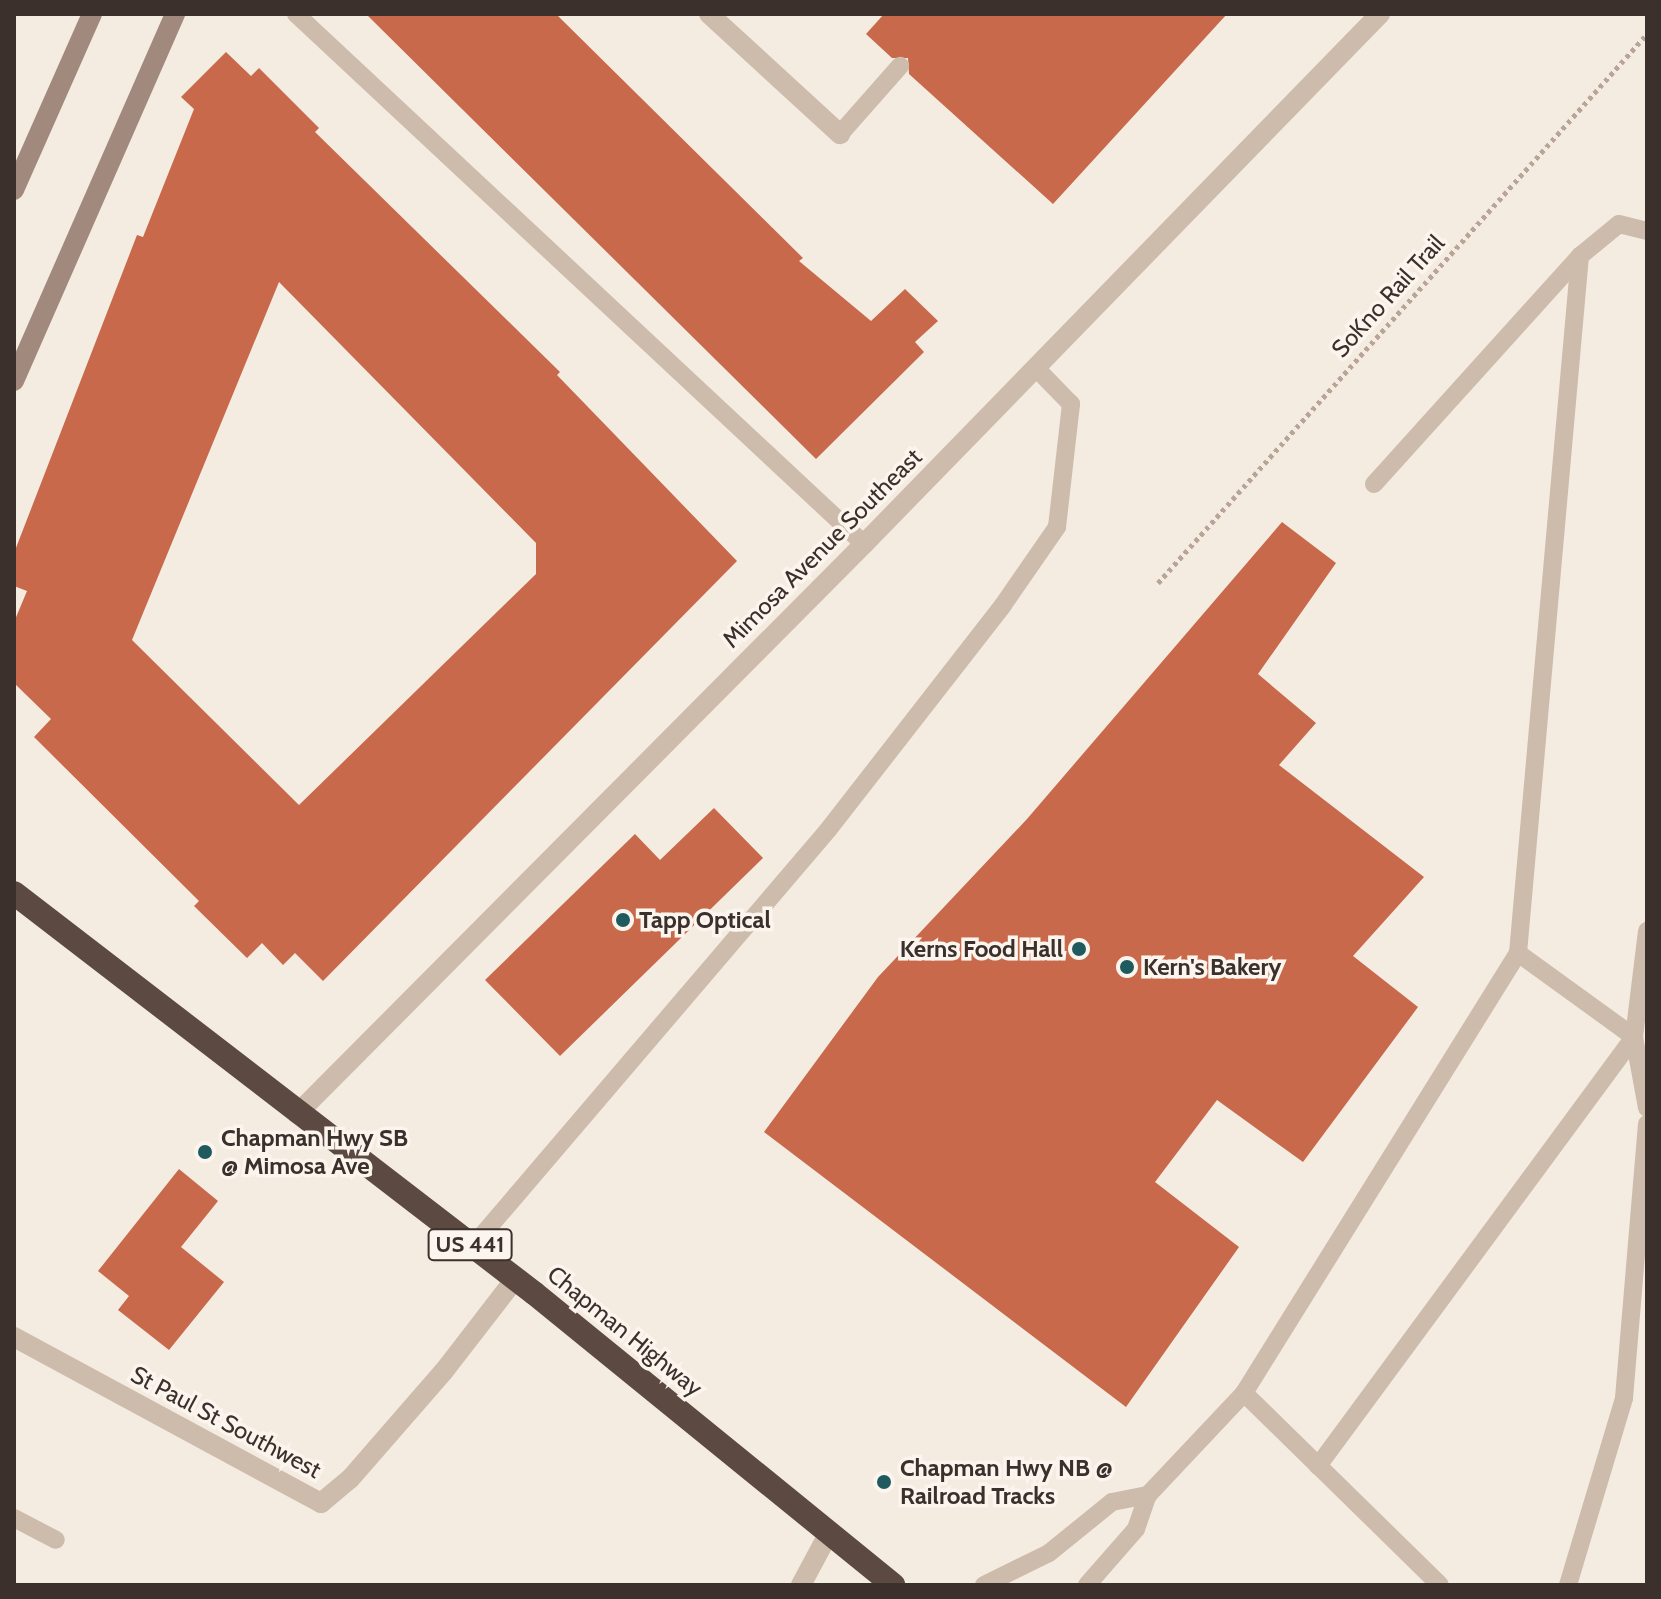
<!DOCTYPE html>
<html>
<head>
<meta charset="utf-8">
<style>
	body { margin:0 }
	#map { position:relative; width:1661px; height:1599px; overflow:hidden; background:#f4ebe1; font-family:Cabin,sans-serif }
	div>[style] { position:absolute }
	.building>* { inset:0; background:#c8694b }
	.path>* { height:5px; margin-top:-2.5px; transform-origin:0; background:repeating-linear-gradient(90deg,#b9a596 0 4px,transparent 0 8px) }
	.lane>* { height:18px; margin:-9px; padding:0 9px; transform-origin:9px; border-radius:9px; background:#cdbbac }
	.street>* { height:20px; margin:-10px; padding:0 10px; transform-origin:10px; border-radius:10px; background:#cdbbac }
	.secondary>* { height:20px; margin:-10px; padding:0 10px; transform-origin:10px; border-radius:10px; background:#a18a7d }
	.highway>* { height:24px; margin:-12px; padding:0 12px; transform-origin:12px; border-radius:12px; background:#5c4a42 }
	.dots>* { width:22px; height:22px; translate:-50% -50%; box-sizing:border-box; border:4px solid #fbf5ee; border-radius:50% }
	span { translate:-50% -50%; white-space:nowrap; text-align:center; line-height:1.15; -webkit-text-stroke:7px #fbf5ee; paint-order:stroke }
	.shield-label span { padding:2px 6px; background:#fbf5ee; border:2px solid; border-radius:6px; -webkit-text-stroke-width:0 }
	.shield-label { font-size:22px; color:#3b302b; font-weight:700 }
	.street-label { font-size:24px; color:#3b302b }
	.poi-label { font-size:24px; color:#3b302b; font-weight:700 }
	.left { translate:0 -50%; text-align:left }
	.right { translate:-100% -50%; text-align:right }
	.frame { position:absolute; inset:0; border:16px solid #3b302b; pointer-events:none }
</style>
</head>
<body>
<div id="map">
	<div class="building">
		<i style="clip-path:polygon(366px 14px,556px 14px,803px 258px,799px 261px,871px 321px,905px 289px,938px 321px,915px 342px,924px 352px,816px 459px)"></i>
		<i style="clip-path:polygon(884px 14px,1227px 14px,1053px 204px,909px 74px,908px 58px,892px 58px,866px 34px)"></i>
		<i style="clip-path:polygon(evenodd,226px 52px,251px 76px,259px 68px,319px 128px,315px 132px,560px 372px,557px 375px,737px 561px,323px 981px,295px 953px,283px 965px,262px 943px,247px 958px,194px 906px,199px 901px,34px 737px,51px 719px,14px 683px,14px 622px,27px 591px,14px 586px,14px 553px,137px 235px,143px 237px,194px 109px,181px 97px,226px 52px,279px 282px,536px 543px,536px 574px,299px 805px,132px 640px,279px 282px)"></i>
		<i style="clip-path:polygon(1282px 522px,1336px 563px,1258px 674px,1316px 723px,1279px 765px,1424px 877px,1353px 956px,1418px 1007px,1303px 1162px,1217px 1100px,1155px 1182px,1239px 1247px,1126px 1407px,764px 1132px,878px 977px,1027px 819px)"></i>
		<i style="clip-path:polygon(714px 808px,763px 858px,560px 1056px,485px 980px,635px 834px,660px 860px)"></i>
		<i style="clip-path:polygon(179px 1169px,218px 1201px,181px 1247px,224px 1282px,169px 1350px,118px 1310px,129px 1296px,98px 1271px)"></i>
	</div>
	<div class="path">
		<i style="left:1158px;top:583px;width:735px;rotate:-48.31deg"></i>
	</div>
	<div class="lane">
		<i style="left:296px;top:14px;width:777px;rotate:43.02deg"></i>
		<i style="left:840px;top:134px;width:91px;rotate:-48.6deg"></i>
		<i style="left:1374px;top:484px;width:307px;rotate:-47.9deg"></i>
		<i style="left:1518px;top:953px;width:700px;rotate:-84.92deg"></i>
		<i style="left:1580px;top:256px;width:50px;rotate:-39.4deg"></i>
		<i style="left:1619px;top:224px;width:29px;rotate:14deg"></i>
		<i style="left:472px;top:1247px;width:548px;rotate:-49.51deg"></i>
		<i style="left:828px;top:830px;width:285px;rotate:-52.1deg"></i>
		<i style="left:1003px;top:605px;width:95px;rotate:-55.3deg"></i>
		<i style="left:1057px;top:527px;width:124px;rotate:-83.5deg"></i>
		<i style="left:1071px;top:404px;width:50px;rotate:-134.2deg"></i>
		<i style="left:1244px;top:1393px;width:518px;rotate:-58.09deg"></i>
		<i style="left:1518px;top:953px;width:143px;rotate:35.9deg"></i>
		<i style="left:1634px;top:1037px;width:72px;rotate:79.6deg"></i>
		<i style="left:1318px;top:1466px;width:533px;rotate:-53.62deg"></i>
		<i style="left:1634px;top:1037px;width:107px;rotate:-83deg"></i>
		<i style="left:14px;top:1518px;width:47px;rotate:27.6deg"></i>
		<i style="left:984px;top:1585px;width:72px;rotate:-26.2deg"></i>
		<i style="left:1049px;top:1553px;width:81px;rotate:-39deg"></i>
		<i style="left:1112px;top:1502px;width:37px;rotate:-11deg"></i>
		<i style="left:1087px;top:1585px;width:74px;rotate:-48.8deg"></i>
		<i style="left:1136px;top:1529px;width:36px;rotate:-71deg"></i>
		<i style="left:1148px;top:1495px;width:140px;rotate:-46.7deg"></i>
		<i style="left:1244px;top:1393px;width:274px;rotate:44.4deg"></i>
		<i style="left:1568px;top:1585px;width:195px;rotate:-73.3deg"></i>
		<i style="left:1624px;top:1398px;width:275px;rotate:-85.2deg"></i>
	</div>
	<div class="street">
		<i style="left:709px;top:14px;width:178px;rotate:42.5deg"></i>
		<i style="left:297px;top:1114px;width:804px;rotate:-45.15deg"></i>
		<i style="left:864px;top:544px;width:740px;rotate:-45.77deg"></i>
		<i style="left:14px;top:1337px;width:349px;rotate:28.4deg"></i>
		<i style="left:321px;top:1503px;width:38px;rotate:-40deg"></i>
		<i style="left:350px;top:1479px;width:143px;rotate:-49deg"></i>
		<i style="left:444px;top:1371px;width:116px;rotate:-52.3deg"></i>
		<i style="left:801px;top:1585px;width:61px;rotate:-61.8deg"></i>
	</div>
	<div class="secondary">
		<i style="left:14px;top:190px;width:193px;rotate:-66.1deg"></i>
		<i style="left:14px;top:381px;width:401px;rotate:-66.3deg"></i>
	</div>
	<div class="highway">
		<i style="left:14px;top:893px;width:656px;rotate:37.57deg"></i>
		<i style="left:534px;top:1293px;width:463px;rotate:39.1deg"></i>
	</div>
	<div class="dots">
		<i style="left:623px;top:920px;background:#1f5a5e"></i>
		<i style="left:1079px;top:949px;background:#1f5a5e"></i>
		<i style="left:1127px;top:967px;background:#1f5a5e"></i>
		<i style="left:205px;top:1152px;background:#1f5a5e"></i>
		<i style="left:884px;top:1482px;background:#1f5a5e"></i>
	</div>
	<div class="shield-label">
		<span style="left:470px;top:1245px">US 441</span>
	</div>
	<div class="street-label">
		<span style="left:1388px;top:296px;rotate:-48deg">SoKno Rail Trail</span>
		<span style="left:822px;top:548px;rotate:-45deg">Mimosa Avenue Southeast</span>
		<span style="left:625px;top:1331px;rotate:39deg">Chapman Highway</span>
		<span style="left:226px;top:1422px;rotate:28deg">St Paul St Southwest</span>
	</div>
	<div class="poi-label">
		<span class="left" style="left:639px;top:920px">Tapp Optical</span>
		<span class="right" style="left:1063px;top:949px">Kerns Food Hall</span>
		<span class="left" style="left:1143px;top:967px">Kern's Bakery</span>
		<span class="left" style="left:221px;top:1152px">Chapman Hwy SB<br>@ Mimosa Ave</span>
		<span class="left" style="left:900px;top:1482px">Chapman Hwy NB @<br>Railroad Tracks</span>
	</div>
	<div class="frame"></div>
</div>
</body>
</html>
